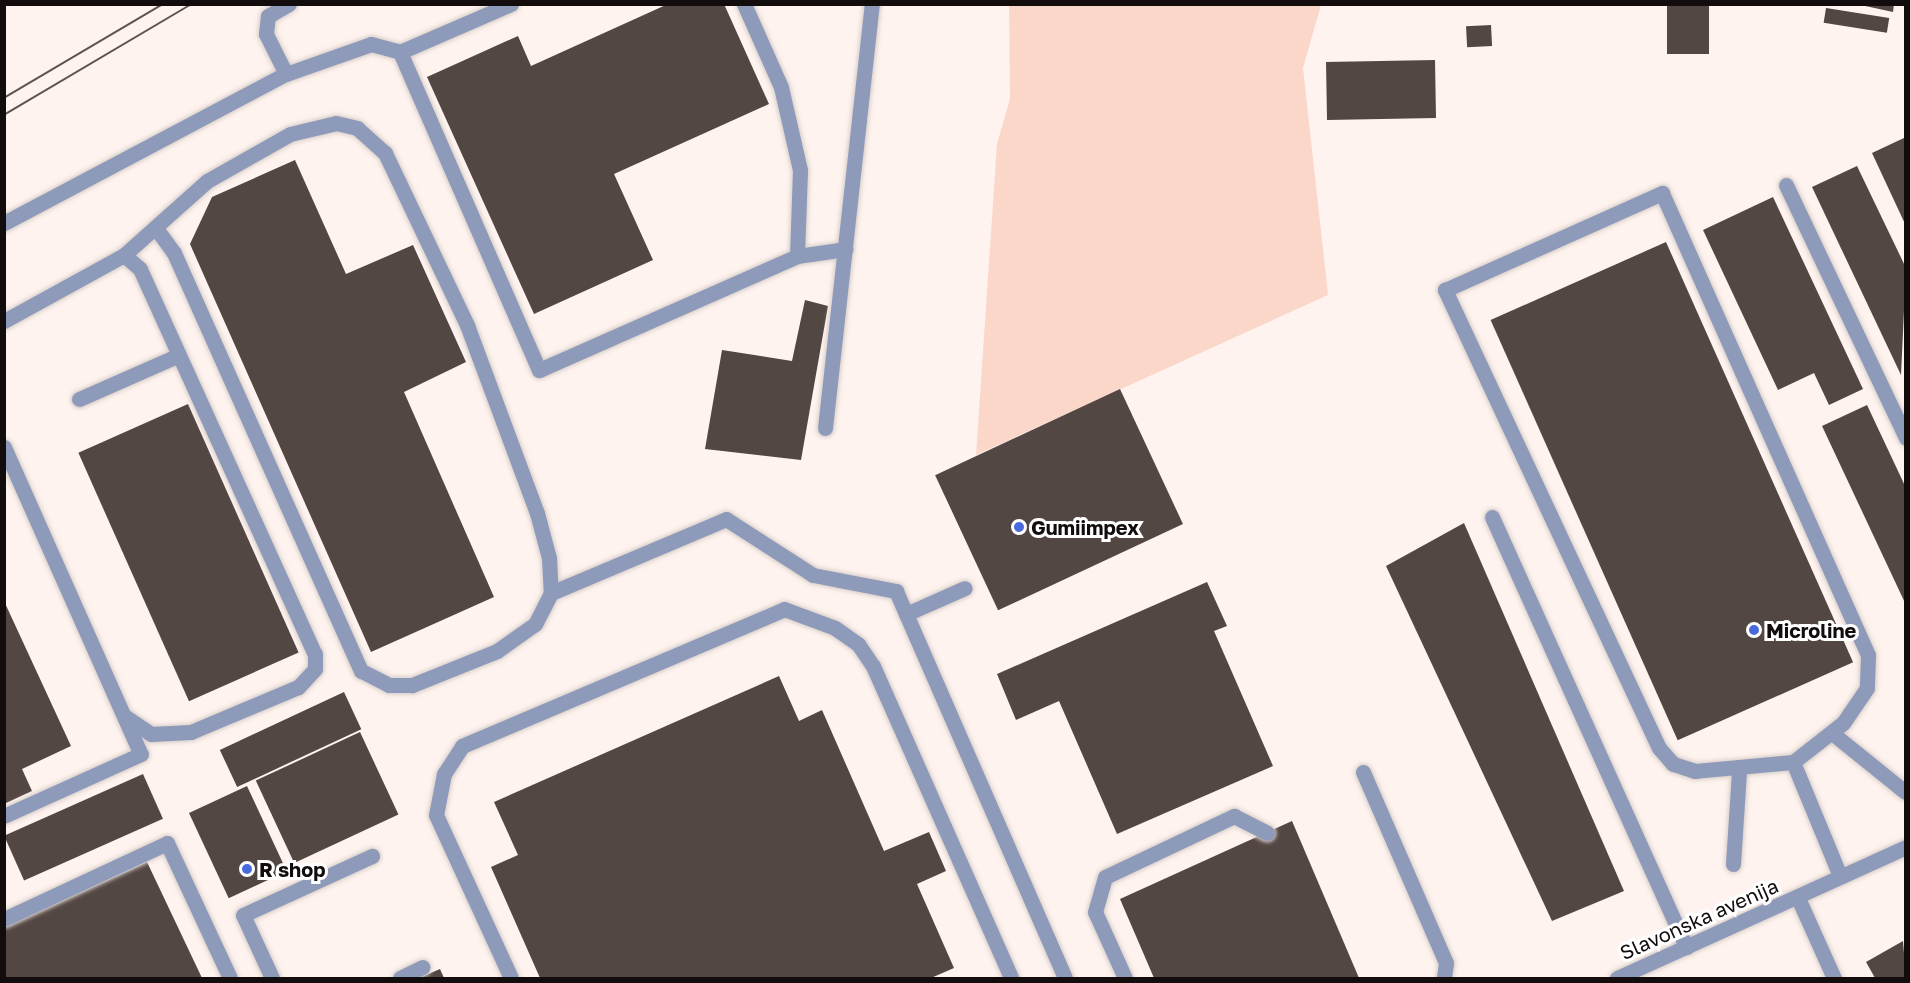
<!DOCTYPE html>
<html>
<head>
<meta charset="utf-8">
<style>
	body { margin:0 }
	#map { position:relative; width:1910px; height:983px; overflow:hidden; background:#fef3ee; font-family:"Golos Text",sans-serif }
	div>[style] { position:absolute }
	.green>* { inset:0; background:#fbd7ca }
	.building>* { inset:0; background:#534743; transform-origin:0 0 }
	.roads { filter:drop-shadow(0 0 2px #d8ceca) drop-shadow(0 0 2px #d8ceca) }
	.service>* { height:15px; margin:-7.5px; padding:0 7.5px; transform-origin:7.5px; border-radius:7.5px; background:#8e9ab9 }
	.minor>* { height:15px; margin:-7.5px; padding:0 7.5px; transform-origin:7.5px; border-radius:7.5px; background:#8e9ab9 }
	.tram>* { height:1.5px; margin:-0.75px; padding:0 0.75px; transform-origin:0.75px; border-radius:0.75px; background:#5b5452 }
	.dots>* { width:16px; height:16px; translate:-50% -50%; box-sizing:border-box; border:3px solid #fff; border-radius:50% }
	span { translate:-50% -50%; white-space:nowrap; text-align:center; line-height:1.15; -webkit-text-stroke:6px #fff; paint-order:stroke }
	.poi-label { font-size:20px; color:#120d0c; font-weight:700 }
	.left { translate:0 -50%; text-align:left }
	.street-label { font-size:20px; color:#120d0c }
	.frame { position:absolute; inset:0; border:6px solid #120d0c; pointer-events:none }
</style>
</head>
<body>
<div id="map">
	<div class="green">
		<i style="clip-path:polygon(1009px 5px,1321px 5px,1303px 68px,1328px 295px,976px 455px,997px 144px,1010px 99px)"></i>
	</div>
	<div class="building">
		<i style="clip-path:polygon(668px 4px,724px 4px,769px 104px,614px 174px,653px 260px,534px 314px,427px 77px,518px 36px,531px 66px)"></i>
		<i style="clip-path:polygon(1856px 4px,1894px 4px,1893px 12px)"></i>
		<i style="left:1667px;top:5px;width:42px;height:49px"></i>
		<i style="left:1826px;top:8px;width:64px;height:15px;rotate:9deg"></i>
		<i style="left:1491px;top:25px;width:21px;height:25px;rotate:87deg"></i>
		<i style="left:1435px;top:60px;width:58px;height:109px;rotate:89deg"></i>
		<i style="clip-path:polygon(1906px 137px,1906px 226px,1872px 153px)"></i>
		<i style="clip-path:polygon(295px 160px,346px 274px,413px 245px,466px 362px,404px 392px,494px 597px,371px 652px,190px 244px,212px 197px)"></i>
		<i style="clip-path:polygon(1857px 166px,1906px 268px,1901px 375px,1812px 187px)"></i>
		<i style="clip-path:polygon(1773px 197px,1863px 389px,1829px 405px,1814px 373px,1778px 390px,1703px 230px)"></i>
		<i style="left:1666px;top:242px;width:460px;height:192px;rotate:66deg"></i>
		<i style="clip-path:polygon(805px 300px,828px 306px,801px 460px,705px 449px,722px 350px,792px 361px)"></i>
		<i style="left:1120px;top:389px;width:149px;height:204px;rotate:65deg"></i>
		<i style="left:188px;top:404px;width:272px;height:120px;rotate:66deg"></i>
		<i style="clip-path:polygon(1867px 405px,1906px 488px,1906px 605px,1822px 426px)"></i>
		<i style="clip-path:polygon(1464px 523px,1624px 891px,1552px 921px,1386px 566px)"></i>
		<i style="clip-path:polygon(1207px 582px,1227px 626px,1214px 631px,1273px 766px,1117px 834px,1059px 701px,1016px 720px,997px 674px)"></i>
		<i style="clip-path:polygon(4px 601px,71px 746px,22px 769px,32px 791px,4px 804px)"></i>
		<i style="clip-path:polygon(779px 676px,799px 721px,822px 710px,884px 851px,929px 832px,946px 871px,917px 884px,954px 968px,931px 978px,540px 978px,491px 867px,518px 855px,494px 802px)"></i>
		<i style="left:344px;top:692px;width:41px;height:137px;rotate:65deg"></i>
		<i style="left:360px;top:732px;width:91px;height:115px;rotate:65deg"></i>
		<i style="left:143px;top:774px;width:49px;height:152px;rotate:66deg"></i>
		<i style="left:247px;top:786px;width:94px;height:64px;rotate:65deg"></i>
		<i style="clip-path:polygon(1292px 821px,1359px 978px,1154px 978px,1120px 899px)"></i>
		<i style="clip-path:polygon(147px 862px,202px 978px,4px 978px,4px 928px)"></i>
		<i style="clip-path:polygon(1903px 941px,1906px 978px,1875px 978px,1866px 962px)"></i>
		<i style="clip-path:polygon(440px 969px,444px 978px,419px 978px)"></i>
	</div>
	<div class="roads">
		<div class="service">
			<i style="left:400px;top:52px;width:347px;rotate:66.4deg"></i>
			<i style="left:539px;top:370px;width:282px;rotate:-23.8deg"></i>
			<i style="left:797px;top:256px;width:86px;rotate:-88deg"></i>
			<i style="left:800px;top:170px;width:85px;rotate:-102.9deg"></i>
			<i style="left:781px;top:87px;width:91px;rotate:-114deg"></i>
			<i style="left:286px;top:74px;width:45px;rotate:-116.6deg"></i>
			<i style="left:266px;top:34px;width:18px;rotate:-84deg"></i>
			<i style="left:268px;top:16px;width:24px;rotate:-30deg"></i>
			<i style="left:1786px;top:185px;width:280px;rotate:64.6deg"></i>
			<i style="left:4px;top:223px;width:319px;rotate:-27.9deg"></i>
			<i style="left:286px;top:74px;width:90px;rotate:-19.4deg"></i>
			<i style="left:371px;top:44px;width:30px;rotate:15deg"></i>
			<i style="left:400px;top:52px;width:121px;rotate:-23.4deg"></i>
			<i style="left:124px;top:255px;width:111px;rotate:-41.7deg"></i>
			<i style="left:207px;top:181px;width:95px;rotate:-29.5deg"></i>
			<i style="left:290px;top:134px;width:47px;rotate:-13.4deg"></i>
			<i style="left:336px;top:123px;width:22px;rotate:13deg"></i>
			<i style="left:357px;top:128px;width:38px;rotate:42deg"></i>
			<i style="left:385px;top:153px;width:191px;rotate:64.5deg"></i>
			<i style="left:467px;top:325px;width:201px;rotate:69.6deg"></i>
			<i style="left:537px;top:513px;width:47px;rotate:75.1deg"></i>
			<i style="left:549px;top:558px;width:35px;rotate:87deg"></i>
			<i style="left:551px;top:593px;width:35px;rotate:117deg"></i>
			<i style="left:535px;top:624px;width:47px;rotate:144.6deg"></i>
			<i style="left:497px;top:651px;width:92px;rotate:158.2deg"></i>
			<i style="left:412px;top:685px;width:23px;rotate:180deg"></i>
			<i style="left:389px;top:685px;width:31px;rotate:-153deg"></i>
			<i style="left:361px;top:671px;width:458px;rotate:-114.1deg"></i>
			<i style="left:174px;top:253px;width:29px;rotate:-126deg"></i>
			<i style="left:797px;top:256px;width:49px;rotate:-8.1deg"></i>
			<i style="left:4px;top:321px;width:137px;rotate:-28.8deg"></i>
			<i style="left:124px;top:255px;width:21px;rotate:41deg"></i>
			<i style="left:140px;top:269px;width:423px;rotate:65.6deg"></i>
			<i style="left:315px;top:654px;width:15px;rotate:90deg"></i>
			<i style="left:315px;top:669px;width:25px;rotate:133deg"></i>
			<i style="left:298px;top:687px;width:116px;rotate:157.2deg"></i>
			<i style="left:191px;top:732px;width:40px;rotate:177.1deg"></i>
			<i style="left:151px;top:734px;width:30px;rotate:-146deg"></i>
			<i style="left:79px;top:399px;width:109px;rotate:-23.7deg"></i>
			<i style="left:825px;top:428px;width:427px;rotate:-83.7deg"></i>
			<i style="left:4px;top:447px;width:336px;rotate:66deg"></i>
			<i style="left:141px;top:754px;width:150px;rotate:155.7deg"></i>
			<i style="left:1492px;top:517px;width:472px;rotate:65.7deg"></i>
			<i style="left:551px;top:593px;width:190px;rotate:-22.9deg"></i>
			<i style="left:726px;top:519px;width:103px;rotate:32.8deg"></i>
			<i style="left:813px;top:575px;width:85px;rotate:10.9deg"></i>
			<i style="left:896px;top:591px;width:422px;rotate:66.4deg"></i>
			<i style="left:906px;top:614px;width:64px;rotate:-23.8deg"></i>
			<i style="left:1832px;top:733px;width:94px;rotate:38.9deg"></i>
			<i style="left:1793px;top:762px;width:98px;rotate:174.8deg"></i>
			<i style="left:1695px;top:771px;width:23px;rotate:-162deg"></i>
			<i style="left:1673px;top:764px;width:21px;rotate:-131deg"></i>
			<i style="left:1659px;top:748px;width:506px;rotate:-115.04deg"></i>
			<i style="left:1445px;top:290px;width:238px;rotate:-24.1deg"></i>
			<i style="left:1662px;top:193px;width:506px;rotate:65.97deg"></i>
			<i style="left:1868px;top:655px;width:33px;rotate:92deg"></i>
			<i style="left:1867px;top:688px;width:42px;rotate:124.4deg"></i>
			<i style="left:1843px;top:723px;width:63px;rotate:142deg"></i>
			<i style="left:1793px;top:762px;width:123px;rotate:67.6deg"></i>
			<i style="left:1363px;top:772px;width:208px;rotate:66.5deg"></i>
			<i style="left:1446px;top:963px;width:15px;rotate:98deg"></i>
			<i style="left:1733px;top:864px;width:93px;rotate:-86.3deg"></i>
			<i style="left:4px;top:919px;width:180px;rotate:-25deg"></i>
			<i style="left:167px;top:843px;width:149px;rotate:65deg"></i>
			<i style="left:272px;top:978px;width:69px;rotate:-114.7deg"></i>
			<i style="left:243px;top:915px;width:142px;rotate:-24.6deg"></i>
			<i style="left:400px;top:978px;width:25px;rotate:-26deg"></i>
			<i style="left:511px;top:978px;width:179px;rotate:-114.7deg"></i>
			<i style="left:436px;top:815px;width:42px;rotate:-79deg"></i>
			<i style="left:444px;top:774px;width:33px;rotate:-57deg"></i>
			<i style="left:462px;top:746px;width:350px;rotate:-23deg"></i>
			<i style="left:784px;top:609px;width:54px;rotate:20.4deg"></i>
			<i style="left:835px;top:628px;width:28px;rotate:35deg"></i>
			<i style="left:858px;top:644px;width:27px;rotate:56deg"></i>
			<i style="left:873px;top:666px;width:341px;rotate:66.1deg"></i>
			<i style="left:1125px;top:978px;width:72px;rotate:-114.4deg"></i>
			<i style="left:1095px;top:912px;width:36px;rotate:-74deg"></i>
			<i style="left:1105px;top:877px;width:143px;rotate:-25.3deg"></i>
			<i style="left:1234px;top:816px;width:37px;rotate:27deg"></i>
		</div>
		<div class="minor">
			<i style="left:1798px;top:898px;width:88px;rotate:65.8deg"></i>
			<i style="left:1617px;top:978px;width:317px;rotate:-24.4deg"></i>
		</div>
	</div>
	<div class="tram">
		<i style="left:4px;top:98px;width:185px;rotate:-30.6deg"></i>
		<i style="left:4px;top:115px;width:218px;rotate:-30.6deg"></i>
	</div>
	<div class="dots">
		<i style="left:1019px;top:527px;background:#486add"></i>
		<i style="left:1754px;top:630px;background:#486add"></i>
		<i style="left:247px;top:869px;background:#486add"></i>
	</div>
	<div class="poi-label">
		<span class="left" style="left:1031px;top:527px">Gumiimpex</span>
		<span class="left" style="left:1766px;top:630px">Microline</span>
		<span class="left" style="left:259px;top:869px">R shop</span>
	</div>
	<div class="street-label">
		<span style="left:1699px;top:919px;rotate:-24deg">Slavonska avenija</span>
	</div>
	<div class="frame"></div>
</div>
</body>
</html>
